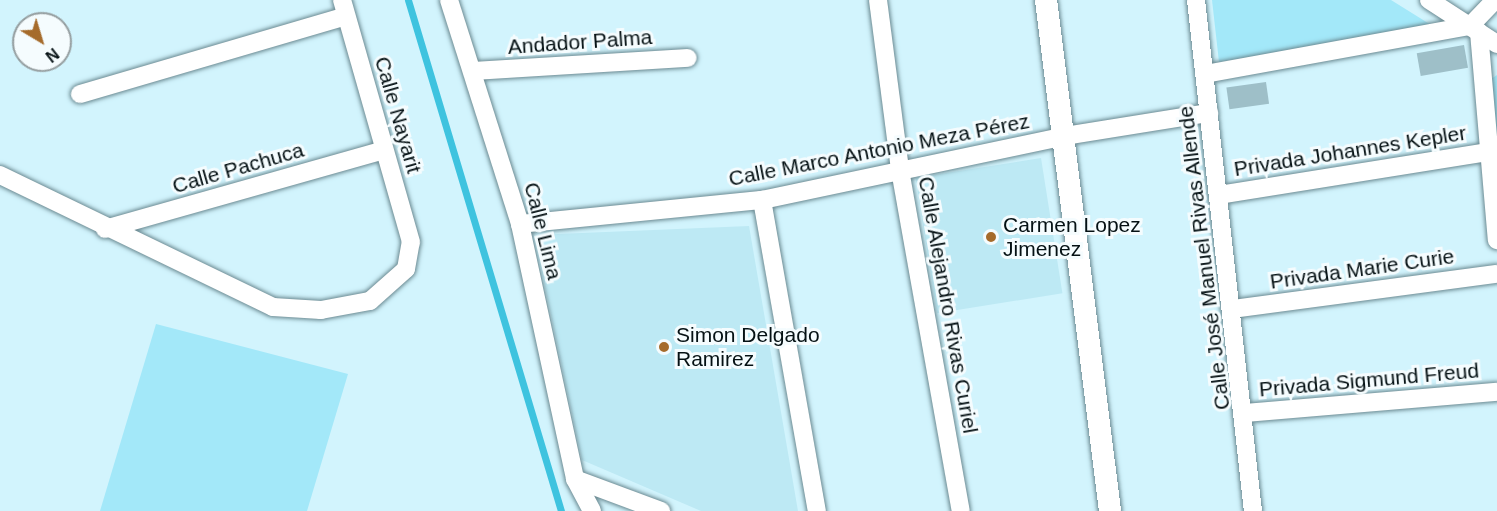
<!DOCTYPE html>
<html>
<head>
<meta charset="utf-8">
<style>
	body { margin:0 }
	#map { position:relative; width:1497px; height:511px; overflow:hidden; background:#d2f4fd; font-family:Helvetica,sans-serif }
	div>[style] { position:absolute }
	.built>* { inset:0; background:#bde9f4; transform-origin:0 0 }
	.green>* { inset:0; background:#a3e8f9 }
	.stream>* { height:7px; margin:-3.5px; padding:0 3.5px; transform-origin:3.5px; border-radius:3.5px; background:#3ec3df }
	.building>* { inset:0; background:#9ebfc8; transform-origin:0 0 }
	.roads { filter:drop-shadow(0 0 2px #6b8a92) drop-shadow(0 0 2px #6b8a92) }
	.minor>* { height:18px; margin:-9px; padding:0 9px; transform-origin:9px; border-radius:9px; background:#fff }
	.tertiary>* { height:22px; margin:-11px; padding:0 11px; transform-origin:11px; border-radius:11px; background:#fff }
	.dots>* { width:16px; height:16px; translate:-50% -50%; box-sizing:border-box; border:3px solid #f5fcfe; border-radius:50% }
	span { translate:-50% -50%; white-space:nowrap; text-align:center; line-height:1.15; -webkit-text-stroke:6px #f5fcfe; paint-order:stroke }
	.street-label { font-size:21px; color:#051114 }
	.poi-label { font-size:21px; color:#051114 }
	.left { translate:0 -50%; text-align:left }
	.north { position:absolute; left:12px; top:12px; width:60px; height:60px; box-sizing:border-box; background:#f5fcfe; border:2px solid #959ea0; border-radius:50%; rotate:142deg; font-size:16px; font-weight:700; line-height:24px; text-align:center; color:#051114 }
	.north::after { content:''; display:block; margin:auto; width:21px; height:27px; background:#a56b2b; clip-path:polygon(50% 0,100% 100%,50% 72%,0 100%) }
</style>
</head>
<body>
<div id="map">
	<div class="built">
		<i style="left:1041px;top:158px;width:137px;height:127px;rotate:81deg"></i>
		<i style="clip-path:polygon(749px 226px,798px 511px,701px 511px,582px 460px,534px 235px)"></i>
	</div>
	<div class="green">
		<i style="clip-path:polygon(1212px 0,1391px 0,1436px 28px,1219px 62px)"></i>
		<i style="clip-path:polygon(1497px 75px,1497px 154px,1491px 79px)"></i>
		<i style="clip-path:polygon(156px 324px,348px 374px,307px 511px,100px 511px)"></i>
	</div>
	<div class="stream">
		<i style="left:408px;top:0;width:533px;rotate:73.33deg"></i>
	</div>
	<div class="building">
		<i style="left:1464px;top:45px;width:23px;height:48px;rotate:80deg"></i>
		<i style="left:1266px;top:82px;width:22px;height:40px;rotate:82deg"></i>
	</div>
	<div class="roads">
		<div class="minor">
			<i style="left:449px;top:0;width:235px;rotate:72.4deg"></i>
			<i style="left:520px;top:224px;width:261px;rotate:77.8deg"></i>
			<i style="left:575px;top:479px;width:36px;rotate:62deg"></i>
			<i style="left:878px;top:0;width:171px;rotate:82.6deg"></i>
			<i style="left:900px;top:170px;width:346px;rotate:79.9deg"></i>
			<i style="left:1196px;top:0;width:514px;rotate:83.64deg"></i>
			<i style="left:1429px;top:0;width:81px;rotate:32.9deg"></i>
			<i style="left:1479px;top:32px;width:209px;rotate:85.1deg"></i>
			<i style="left:474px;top:71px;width:214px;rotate:-3.5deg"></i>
			<i style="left:1205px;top:74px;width:269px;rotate:-10.3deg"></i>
			<i style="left:1470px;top:26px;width:36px;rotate:-46deg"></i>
			<i style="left:80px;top:94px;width:277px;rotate:-16.3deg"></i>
			<i style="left:0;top:175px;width:303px;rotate:25.8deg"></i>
			<i style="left:273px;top:307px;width:48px;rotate:3.6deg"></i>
			<i style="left:321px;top:310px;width:50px;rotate:-10.4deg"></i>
			<i style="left:370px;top:301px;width:48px;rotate:-41.6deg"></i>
			<i style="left:406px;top:269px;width:27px;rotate:-80deg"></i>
			<i style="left:411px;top:242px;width:252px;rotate:-105.9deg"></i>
			<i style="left:1219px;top:195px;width:272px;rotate:-9.1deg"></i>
			<i style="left:762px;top:200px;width:316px;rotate:80deg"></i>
			<i style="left:520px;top:224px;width:243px;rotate:-5.7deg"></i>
			<i style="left:762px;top:200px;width:310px;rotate:-11.9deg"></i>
			<i style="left:1065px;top:136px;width:146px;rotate:-9.1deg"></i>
			<i style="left:105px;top:229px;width:290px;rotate:-15.8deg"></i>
			<i style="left:1233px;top:309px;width:266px;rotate:-7.6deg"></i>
			<i style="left:1245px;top:413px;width:253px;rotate:-4.8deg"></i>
			<i style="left:575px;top:479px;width:92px;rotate:20.4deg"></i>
		</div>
		<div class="tertiary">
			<i style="left:1046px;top:0;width:515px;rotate:82.86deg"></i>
		</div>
	</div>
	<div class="dots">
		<i style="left:991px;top:237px;background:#a56b2b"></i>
		<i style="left:664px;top:347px;background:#a56b2b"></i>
	</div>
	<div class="street-label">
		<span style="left:580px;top:42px;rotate:-4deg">Andador Palma</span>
		<span style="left:398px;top:115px;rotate:74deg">Calle Nayarit</span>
		<span style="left:879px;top:150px;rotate:-11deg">Calle Marco Antonio Meza Pérez</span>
		<span style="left:1350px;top:151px;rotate:-9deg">Privada Johannes Kepler</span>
		<span style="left:238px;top:168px;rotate:-16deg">Calle Pachuca</span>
		<span style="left:543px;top:231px;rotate:76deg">Calle Lima</span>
		<span style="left:1204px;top:258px;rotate:-97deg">Calle José Manuel Rivas Allende</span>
		<span style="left:1362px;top:269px;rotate:-8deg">Privada Marie Curie</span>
		<span style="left:948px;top:305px;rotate:80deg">Calle Alejandro Rivas Curiel</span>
		<span style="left:1369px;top:380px;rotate:-5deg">Privada Sigmund Freud</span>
	</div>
	<div class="poi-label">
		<span class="left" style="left:1003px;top:237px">Carmen Lopez<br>Jimenez</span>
		<span class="left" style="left:676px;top:347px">Simon Delgado<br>Ramirez</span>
	</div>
	<div class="north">N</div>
</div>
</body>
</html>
